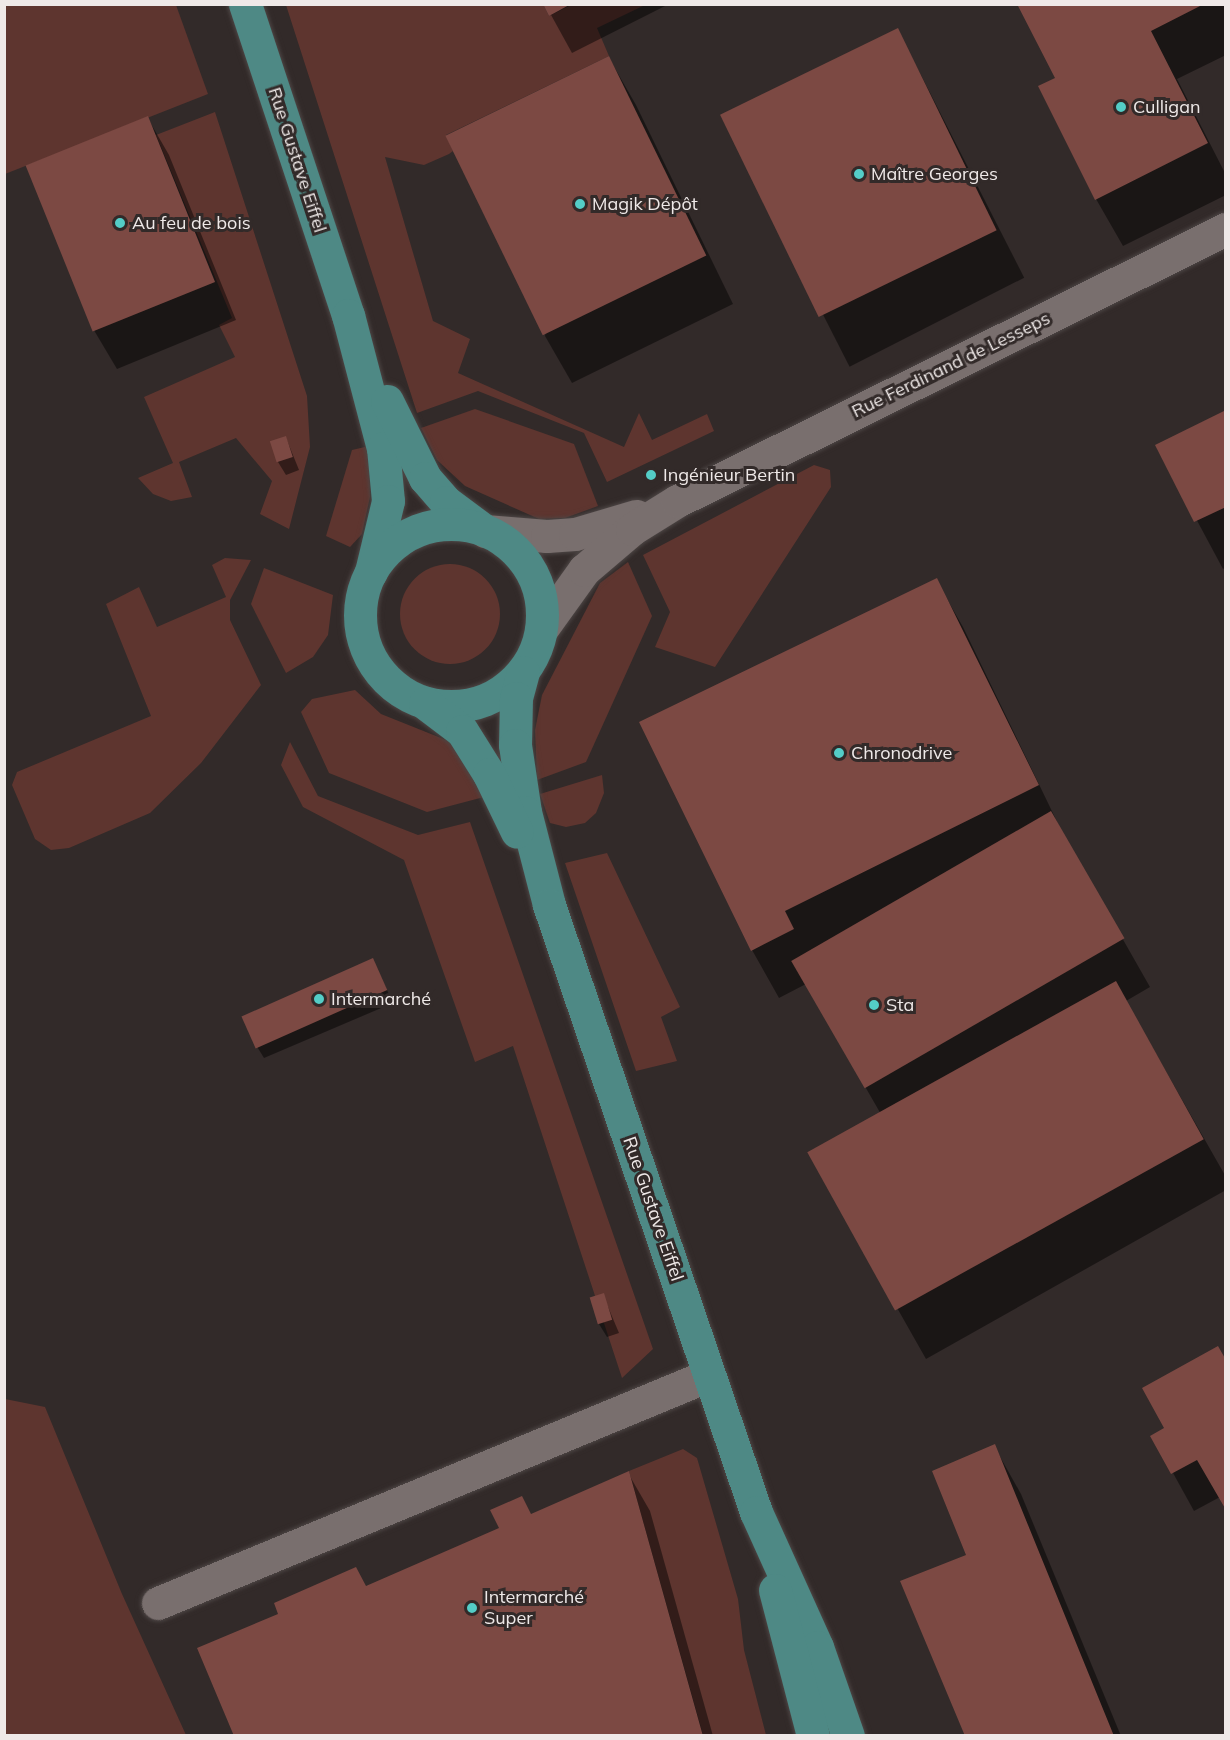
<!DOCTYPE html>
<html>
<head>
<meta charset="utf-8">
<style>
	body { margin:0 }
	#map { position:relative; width:1230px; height:1740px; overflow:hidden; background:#322a29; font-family:Mulish,sans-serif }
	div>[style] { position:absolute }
	.green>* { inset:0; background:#5e352f }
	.round { border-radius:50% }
	.shadow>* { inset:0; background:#0007; transform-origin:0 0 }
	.building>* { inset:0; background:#7c4943; transform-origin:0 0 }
	.roads { filter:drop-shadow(0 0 2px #4d4645) drop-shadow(0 0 2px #4d4645) }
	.minor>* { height:33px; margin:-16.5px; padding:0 16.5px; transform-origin:16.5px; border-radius:16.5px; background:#796f6e }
	.major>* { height:33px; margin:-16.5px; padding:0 16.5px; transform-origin:16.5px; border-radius:16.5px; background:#4e8985 }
	.major>.ring { margin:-16.5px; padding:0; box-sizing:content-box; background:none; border:33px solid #4e8985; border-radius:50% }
	.dots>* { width:16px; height:16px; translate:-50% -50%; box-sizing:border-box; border:3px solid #322a29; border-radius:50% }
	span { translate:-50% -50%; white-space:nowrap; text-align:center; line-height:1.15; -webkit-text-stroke:6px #322a29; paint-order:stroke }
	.poi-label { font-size:18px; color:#efe9e8 }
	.left { translate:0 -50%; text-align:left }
	.street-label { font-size:18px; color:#efe9e8 }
	.frame { position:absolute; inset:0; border:6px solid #efe9e8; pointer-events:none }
</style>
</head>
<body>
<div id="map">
	<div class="green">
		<i style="clip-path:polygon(5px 4px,176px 5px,208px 94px,5px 174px)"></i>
		<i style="clip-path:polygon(543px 4px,549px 16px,571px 5px,645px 5px,597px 28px,609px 56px,446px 135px,453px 151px,449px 154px,424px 165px,385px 157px,433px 321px,470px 339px,458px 373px,624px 447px,639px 413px,652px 440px,707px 414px,714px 431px,607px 482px,584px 433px,478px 391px,417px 413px,286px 5px)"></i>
		<i style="clip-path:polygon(215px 112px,307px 396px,310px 447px,289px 529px,260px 514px,272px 481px,236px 438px,179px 462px,192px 497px,171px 501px,153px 494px,138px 478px,173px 463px,144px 397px,235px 357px,219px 325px,232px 318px,156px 135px)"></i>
		<i style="clip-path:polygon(475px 409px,574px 444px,598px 506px,565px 518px,539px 519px,465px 486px,437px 460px,421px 428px)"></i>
		<i style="clip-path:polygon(369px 446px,370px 497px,362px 534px,350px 547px,326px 536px,352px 450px)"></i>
		<i style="clip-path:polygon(814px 465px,830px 470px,831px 487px,715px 667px,655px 647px,670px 612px,643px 555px)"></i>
		<i style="clip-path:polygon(225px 558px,251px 560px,230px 600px,230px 620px,261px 685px,201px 763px,150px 813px,69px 848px,51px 850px,35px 839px,12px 785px,17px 772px,151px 716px,106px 604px,139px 587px,157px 627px,226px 597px,212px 565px)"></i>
		<i style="clip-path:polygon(628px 562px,652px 616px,586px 762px,537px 780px,535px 730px,542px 695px,600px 583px)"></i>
		<i class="round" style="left:400px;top:564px;width:100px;height:100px"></i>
		<i style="clip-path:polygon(264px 568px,333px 595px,328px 635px,313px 657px,286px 673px,251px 604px)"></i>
		<i style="clip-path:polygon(355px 690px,381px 714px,451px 742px,484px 797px,427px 812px,329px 773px,301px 712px,312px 699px)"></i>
		<i style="clip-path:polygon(290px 742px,318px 796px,418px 835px,470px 822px,653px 1349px,622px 1378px,513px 1046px,475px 1062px,404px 860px,303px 807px,281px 765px)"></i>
		<i style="clip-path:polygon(602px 775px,604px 793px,596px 813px,585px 823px,566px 827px,550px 823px,540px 794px)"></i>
		<i style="clip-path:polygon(607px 853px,680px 1007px,661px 1017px,677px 1061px,636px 1071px,565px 863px)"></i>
		<i style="clip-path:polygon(5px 1399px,45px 1407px,122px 1594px,186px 1735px,5px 1735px)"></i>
		<i style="clip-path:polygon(683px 1449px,697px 1458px,738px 1599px,744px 1650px,766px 1735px,703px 1735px,629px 1471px)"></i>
	</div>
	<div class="shadow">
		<i style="clip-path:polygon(545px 4px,669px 4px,572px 53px)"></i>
		<i style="clip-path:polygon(1019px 4px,1225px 4px,1226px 55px,1177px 79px,1226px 175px,1226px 195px,1123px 246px,1096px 199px,1057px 78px)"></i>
		<i style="left:898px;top:30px;width:278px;height:196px;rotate:63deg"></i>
		<i style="clip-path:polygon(609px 58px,636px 105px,733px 304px,572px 383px,545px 336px)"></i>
		<i style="clip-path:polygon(147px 117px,169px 155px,236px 320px,117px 369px,95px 332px,27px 166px)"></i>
		<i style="clip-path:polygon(1226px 412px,1226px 567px,1223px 569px,1157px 446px)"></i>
		<i style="clip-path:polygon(286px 438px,299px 470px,286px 475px,278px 462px)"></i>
		<i style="clip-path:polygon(936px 580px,963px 627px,1063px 834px,1150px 987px,1126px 1001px,1226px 1177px,1226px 1190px,926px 1359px,811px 1156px,882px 1116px,806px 984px,779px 998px,752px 950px)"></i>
		<i style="clip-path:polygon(373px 960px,393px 1003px,264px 1058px,256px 1045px)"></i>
		<i style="clip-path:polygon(603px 1295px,619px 1333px,607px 1337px,599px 1324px)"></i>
		<i style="clip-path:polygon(1226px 1362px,1220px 1497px,1194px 1511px,1173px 1473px,1166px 1428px)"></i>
		<i style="clip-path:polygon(994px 1446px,1021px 1494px,1121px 1736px,966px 1736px,968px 1556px)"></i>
		<i style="clip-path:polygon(628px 1473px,650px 1511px,713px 1736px,236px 1736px,366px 1588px)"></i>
	</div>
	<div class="building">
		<i style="clip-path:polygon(543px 4px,571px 4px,549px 16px)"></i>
		<i style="clip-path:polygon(1017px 4px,1204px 4px,1151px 31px,1208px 143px,1095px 200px,1038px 86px,1055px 78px)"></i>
		<i style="left:898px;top:28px;width:225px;height:198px;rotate:64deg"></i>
		<i style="left:609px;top:56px;width:222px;height:182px;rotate:64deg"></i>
		<i style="left:148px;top:116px;width:179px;height:132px;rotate:68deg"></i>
		<i style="clip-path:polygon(1226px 410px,1226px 507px,1194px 522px,1155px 445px)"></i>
		<i style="left:286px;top:436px;width:22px;height:17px;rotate:72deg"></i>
		<i style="clip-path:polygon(937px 578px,1039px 785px,785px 911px,794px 929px,751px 951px,639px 722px)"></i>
		<i style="left:1051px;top:811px;width:147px;height:300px;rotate:60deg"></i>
		<i style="left:373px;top:958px;width:35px;height:144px;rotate:66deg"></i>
		<i style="left:1116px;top:981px;width:181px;height:353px;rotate:61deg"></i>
		<i style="left:604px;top:1293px;width:28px;height:15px;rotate:73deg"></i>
		<i style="clip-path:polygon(1218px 1346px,1226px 1360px,1226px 1510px,1197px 1460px,1171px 1474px,1150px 1436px,1164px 1428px,1142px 1388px)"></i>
		<i style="clip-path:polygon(995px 1444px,1114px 1736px,965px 1736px,900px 1581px,966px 1555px,932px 1471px)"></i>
		<i style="clip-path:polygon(629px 1471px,703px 1736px,234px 1736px,197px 1648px,278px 1614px,274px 1603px,356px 1567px,366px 1586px,499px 1528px,490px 1510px,522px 1496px,531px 1514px)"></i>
	</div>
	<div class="roads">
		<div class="minor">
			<i style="left:485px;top:531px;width:62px;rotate:4.6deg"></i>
			<i style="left:547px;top:536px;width:28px;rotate:-4deg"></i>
			<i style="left:575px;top:534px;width:64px;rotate:-16.4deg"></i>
			<i style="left:541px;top:630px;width:74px;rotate:-54.4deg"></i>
			<i style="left:584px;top:570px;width:63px;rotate:-40.5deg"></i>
			<i style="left:632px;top:529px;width:53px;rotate:-31.9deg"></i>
			<i style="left:677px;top:501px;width:613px;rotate:-26.36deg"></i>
			<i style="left:158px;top:1603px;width:596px;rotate:-22.48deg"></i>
		</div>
		<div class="major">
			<i style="left:245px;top:4px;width:328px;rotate:71.7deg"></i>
			<i style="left:348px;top:315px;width:138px;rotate:75.3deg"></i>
			<i style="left:383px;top:448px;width:53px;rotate:84.6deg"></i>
			<i style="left:388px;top:501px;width:73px;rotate:103.5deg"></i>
			<i style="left:387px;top:401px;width:86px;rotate:63.7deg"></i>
			<i style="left:425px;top:478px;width:32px;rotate:49deg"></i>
			<i style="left:446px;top:502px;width:44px;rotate:36.6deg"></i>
			<i class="ring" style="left:360px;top:524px;width:149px;height:149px"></i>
			<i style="left:523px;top:672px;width:27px;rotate:105deg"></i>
			<i style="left:516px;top:698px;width:47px;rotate:91.2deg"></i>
			<i style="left:515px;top:745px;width:68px;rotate:81.5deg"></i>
			<i style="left:525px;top:812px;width:96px;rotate:75.5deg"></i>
			<i style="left:549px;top:905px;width:641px;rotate:71.17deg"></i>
			<i style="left:756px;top:1512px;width:148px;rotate:65.7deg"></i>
			<i style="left:817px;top:1647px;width:94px;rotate:70.8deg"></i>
			<i style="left:425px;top:703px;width:46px;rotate:37.1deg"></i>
			<i style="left:462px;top:731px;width:51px;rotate:57.9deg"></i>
			<i style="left:489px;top:774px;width:64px;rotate:64.2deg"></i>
			<i style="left:775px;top:1590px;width:151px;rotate:75.4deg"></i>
		</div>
	</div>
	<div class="dots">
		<i style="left:1121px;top:107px;background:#54cdc7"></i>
		<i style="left:859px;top:174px;background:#54cdc7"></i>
		<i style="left:580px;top:204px;background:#54cdc7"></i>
		<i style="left:120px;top:223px;background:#54cdc7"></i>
		<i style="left:651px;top:475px;background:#54cdc7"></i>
		<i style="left:839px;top:753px;background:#54cdc7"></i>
		<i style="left:319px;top:999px;background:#54cdc7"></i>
		<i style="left:874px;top:1005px;background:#54cdc7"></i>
		<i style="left:472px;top:1608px;background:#54cdc7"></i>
	</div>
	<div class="poi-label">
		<span class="left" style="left:1133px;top:107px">Culligan</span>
		<span class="left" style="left:871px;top:174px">Maître Georges</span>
		<span class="left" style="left:592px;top:204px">Magik Dépôt</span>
		<span class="left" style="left:132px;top:223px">Au feu de bois</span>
		<span class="left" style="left:663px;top:475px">Ingénieur Bertin</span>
		<span class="left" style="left:851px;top:753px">Chronodrive</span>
		<span class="left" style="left:331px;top:999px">Intermarché</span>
		<span class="left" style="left:886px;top:1005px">Sta</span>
		<span class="left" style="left:484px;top:1608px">Intermarché<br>Super</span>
	</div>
	<div class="street-label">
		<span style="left:297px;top:160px;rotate:72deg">Rue Gustave Eiffel</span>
		<span style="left:951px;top:365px;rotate:-26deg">Rue Ferdinand de Lesseps</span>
		<span style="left:653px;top:1209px;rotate:71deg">Rue Gustave Eiffel</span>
	</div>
	<div class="frame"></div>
</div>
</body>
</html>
